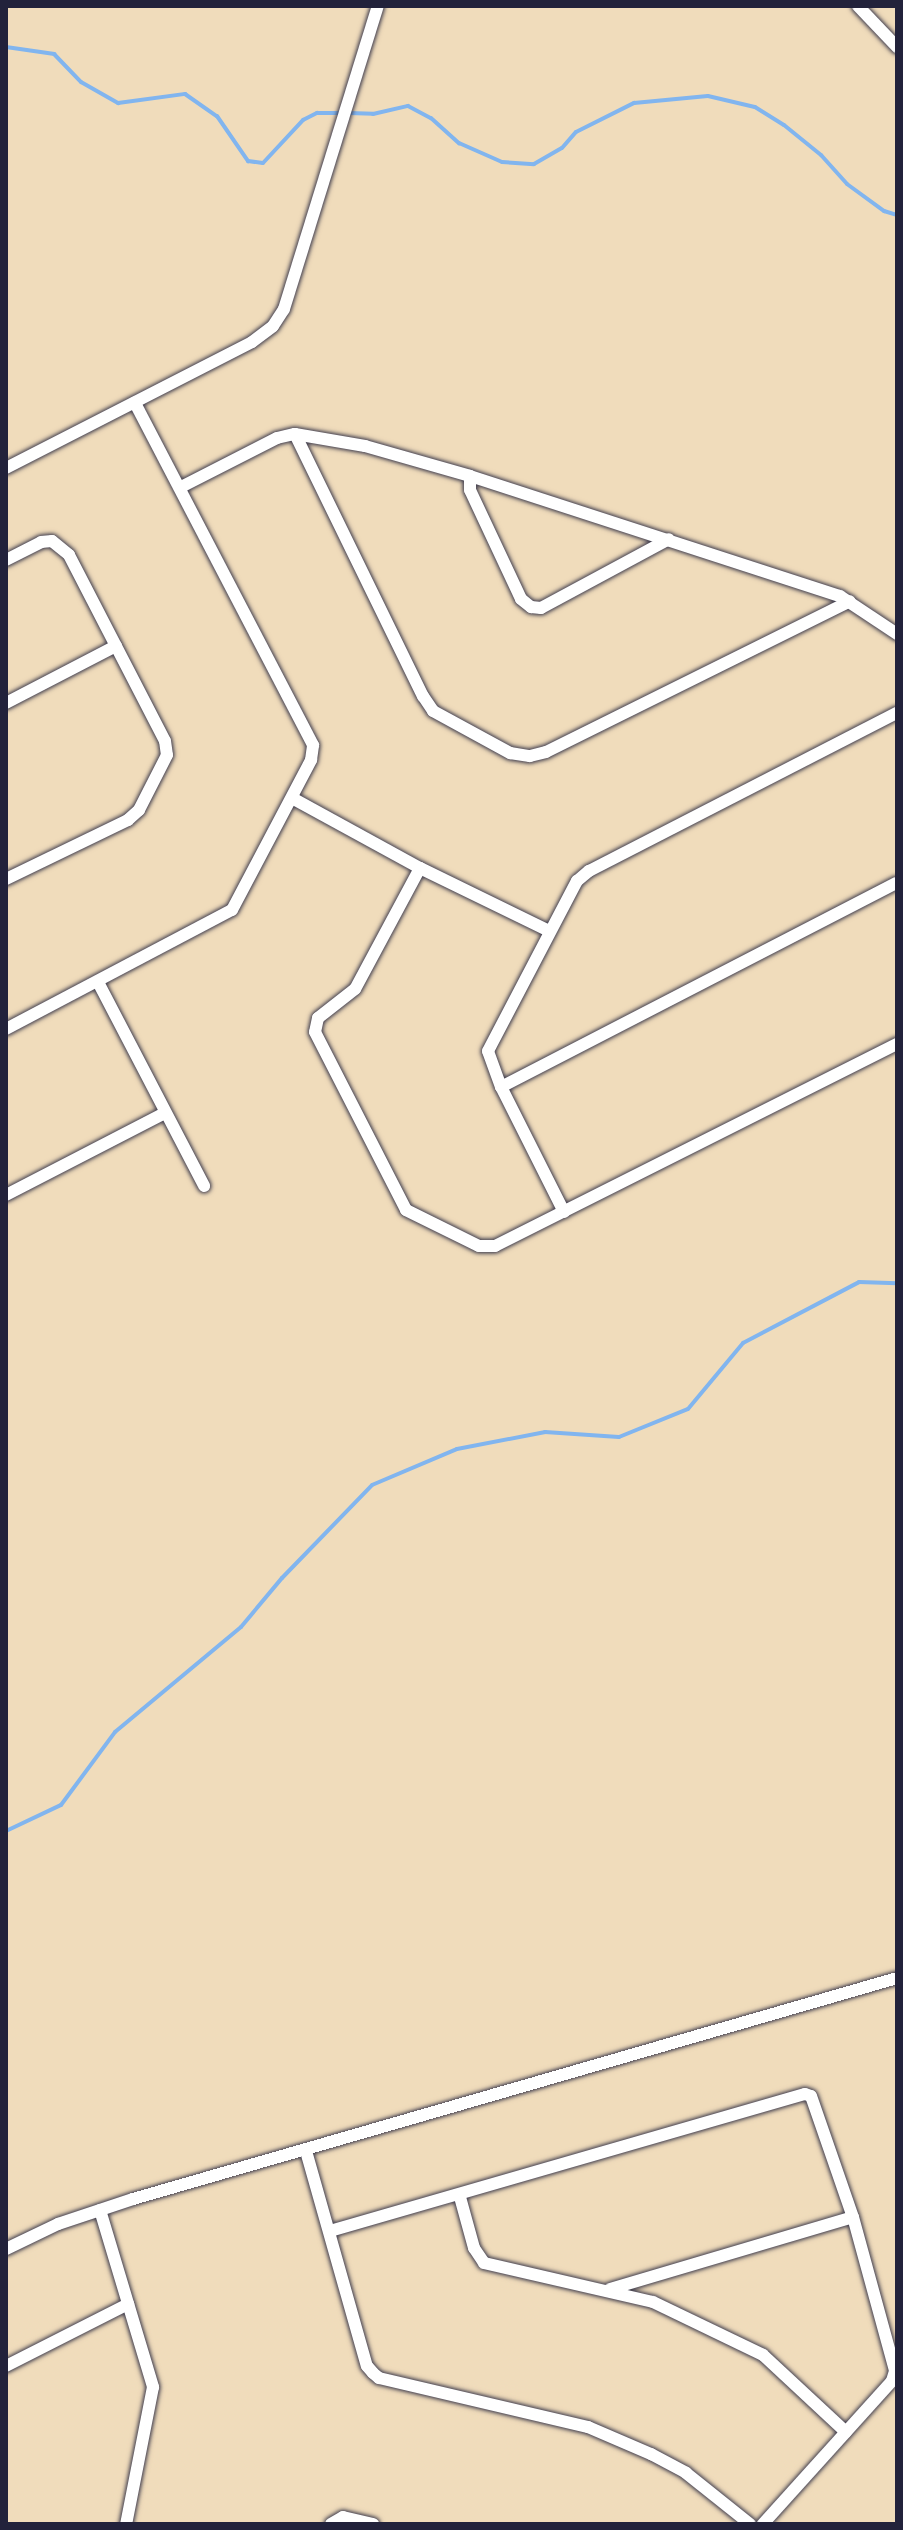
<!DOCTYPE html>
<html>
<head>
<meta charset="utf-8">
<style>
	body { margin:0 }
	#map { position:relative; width:903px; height:2530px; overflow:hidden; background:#f0dcbb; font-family:"EB Garamond",serif }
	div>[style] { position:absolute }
	.stream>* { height:4px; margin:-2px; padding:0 2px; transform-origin:2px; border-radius:2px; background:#81b5ef }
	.roads { filter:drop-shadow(0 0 2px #413e4e) drop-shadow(0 0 2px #413e4e) }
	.minor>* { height:12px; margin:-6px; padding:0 6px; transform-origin:6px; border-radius:6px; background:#fff }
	span { translate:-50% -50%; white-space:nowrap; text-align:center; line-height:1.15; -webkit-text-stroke:8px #f6f6f2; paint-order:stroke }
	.frame { position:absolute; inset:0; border:8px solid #22223b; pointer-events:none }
</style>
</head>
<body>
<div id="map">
	<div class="stream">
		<i style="left:6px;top:47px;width:49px;rotate:8.3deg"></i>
		<i style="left:54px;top:54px;width:39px;rotate:46deg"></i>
		<i style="left:81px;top:82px;width:43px;rotate:29.6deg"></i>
		<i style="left:118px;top:103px;width:68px;rotate:-7.7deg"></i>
		<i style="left:185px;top:94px;width:39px;rotate:35deg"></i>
		<i style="left:217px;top:116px;width:55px;rotate:55.4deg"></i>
		<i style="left:248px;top:161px;width:15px;rotate:8deg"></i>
		<i style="left:263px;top:163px;width:59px;rotate:-47.1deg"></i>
		<i style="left:303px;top:120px;width:16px;rotate:-27deg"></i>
		<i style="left:317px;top:113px;width:23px"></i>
		<i style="left:349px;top:113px;width:24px;rotate:2deg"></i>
		<i style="left:373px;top:114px;width:36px;rotate:-13deg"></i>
		<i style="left:408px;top:106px;width:26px;rotate:28deg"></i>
		<i style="left:431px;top:118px;width:38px;rotate:42deg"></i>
		<i style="left:459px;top:143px;width:47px;rotate:23.8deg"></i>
		<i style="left:502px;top:162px;width:32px;rotate:4deg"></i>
		<i style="left:534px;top:164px;width:32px;rotate:-30deg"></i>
		<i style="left:562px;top:148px;width:21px;rotate:-49deg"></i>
		<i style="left:576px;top:132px;width:65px;rotate:-26.6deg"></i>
		<i style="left:634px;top:103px;width:74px;rotate:-5.4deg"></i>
		<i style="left:708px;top:96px;width:48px;rotate:13.2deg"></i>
		<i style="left:755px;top:107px;width:34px;rotate:32deg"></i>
		<i style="left:784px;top:125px;width:48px;rotate:39deg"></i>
		<i style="left:821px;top:155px;width:39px;rotate:48deg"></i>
		<i style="left:847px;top:184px;width:46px;rotate:36.1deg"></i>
		<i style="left:884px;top:211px;width:14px;rotate:17deg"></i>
		<i style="left:6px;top:1831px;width:61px;rotate:-25.3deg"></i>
		<i style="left:61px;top:1805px;width:91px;rotate:-53.5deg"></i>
		<i style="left:115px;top:1732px;width:164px;rotate:-39.8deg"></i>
		<i style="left:241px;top:1627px;width:64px;rotate:-50.1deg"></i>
		<i style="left:282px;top:1578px;width:129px;rotate:-45.9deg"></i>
		<i style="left:372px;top:1485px;width:92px;rotate:-23deg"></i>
		<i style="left:457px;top:1449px;width:90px;rotate:-10.9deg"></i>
		<i style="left:545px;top:1432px;width:74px;rotate:3.9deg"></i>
		<i style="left:619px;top:1437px;width:74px;rotate:-22.1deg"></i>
		<i style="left:688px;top:1409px;width:86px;rotate:-50.2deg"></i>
		<i style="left:743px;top:1343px;width:131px;rotate:-27.7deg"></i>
		<i style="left:859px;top:1282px;width:38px;rotate:2deg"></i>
	</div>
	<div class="roads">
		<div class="minor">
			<i style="left:858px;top:6px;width:57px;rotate:46.4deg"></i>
			<i style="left:295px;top:434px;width:292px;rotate:64deg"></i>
			<i style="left:423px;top:696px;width:18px;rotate:56deg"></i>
			<i style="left:433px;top:711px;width:88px;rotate:28.6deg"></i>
			<i style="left:510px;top:753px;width:20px;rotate:9deg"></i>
			<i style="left:530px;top:756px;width:16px;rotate:-14deg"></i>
			<i style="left:546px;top:752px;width:339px;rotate:-26.4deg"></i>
			<i style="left:6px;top:468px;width:276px;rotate:-27.1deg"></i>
			<i style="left:252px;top:342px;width:26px;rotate:-37deg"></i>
			<i style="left:273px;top:326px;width:20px;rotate:-57deg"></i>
			<i style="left:284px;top:309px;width:317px;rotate:-72.8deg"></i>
			<i style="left:470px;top:476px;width:14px;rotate:90deg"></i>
			<i style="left:470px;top:490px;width:120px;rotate:64.9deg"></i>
			<i style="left:521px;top:599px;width:13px;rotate:39deg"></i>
			<i style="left:531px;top:607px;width:10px;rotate:6deg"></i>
			<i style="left:541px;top:608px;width:145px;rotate:-28.3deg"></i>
			<i style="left:181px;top:487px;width:108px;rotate:-27deg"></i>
			<i style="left:277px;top:438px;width:18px;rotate:-13deg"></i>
			<i style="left:295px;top:434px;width:71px;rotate:9.7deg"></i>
			<i style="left:365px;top:446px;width:109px;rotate:15.9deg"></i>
			<i style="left:470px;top:476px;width:389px;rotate:18deg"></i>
			<i style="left:840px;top:596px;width:69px;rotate:33.7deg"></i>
			<i style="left:6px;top:560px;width:39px;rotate:-27deg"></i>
			<i style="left:41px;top:542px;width:11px;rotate:-5deg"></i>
			<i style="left:52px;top:541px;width:22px;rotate:39deg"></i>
			<i style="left:69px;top:555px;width:209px;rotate:62.7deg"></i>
			<i style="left:165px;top:741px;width:14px;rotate:82deg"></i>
			<i style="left:167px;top:755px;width:62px;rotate:117deg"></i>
			<i style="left:139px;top:810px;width:15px;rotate:138deg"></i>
			<i style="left:128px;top:820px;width:136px;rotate:154.2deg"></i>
			<i style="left:6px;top:703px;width:124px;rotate:-27.4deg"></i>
			<i style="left:292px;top:798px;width:146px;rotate:28.7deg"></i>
			<i style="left:420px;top:868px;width:144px;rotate:26deg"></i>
			<i style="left:420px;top:868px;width:137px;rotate:118.2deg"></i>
			<i style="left:355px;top:989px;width:47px;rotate:141.9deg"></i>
			<i style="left:318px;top:1018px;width:14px;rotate:102deg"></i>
			<i style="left:315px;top:1032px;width:200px;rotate:62.9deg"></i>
			<i style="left:406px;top:1210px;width:81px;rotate:26.3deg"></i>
			<i style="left:479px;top:1246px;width:16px"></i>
			<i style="left:495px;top:1246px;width:450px;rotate:-26.7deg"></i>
			<i style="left:98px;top:982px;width:230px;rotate:62.5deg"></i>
			<i style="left:6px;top:1029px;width:255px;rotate:-27.8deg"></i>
			<i style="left:232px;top:910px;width:170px;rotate:-62.2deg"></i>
			<i style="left:311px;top:760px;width:15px;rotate:-82deg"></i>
			<i style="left:313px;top:745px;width:386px;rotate:-117.5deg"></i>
			<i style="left:501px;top:1087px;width:445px;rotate:-27.3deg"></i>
			<i style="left:6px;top:1195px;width:179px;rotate:-27.3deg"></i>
			<i style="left:564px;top:1212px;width:140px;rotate:-116.7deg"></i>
			<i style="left:501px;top:1087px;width:38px;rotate:-110deg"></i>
			<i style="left:488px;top:1051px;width:192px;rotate:-62.4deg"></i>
			<i style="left:577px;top:881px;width:16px;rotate:-40deg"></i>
			<i style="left:589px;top:871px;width:346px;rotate:-27.2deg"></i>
			<i style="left:306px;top:2151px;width:223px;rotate:74.2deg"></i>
			<i style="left:367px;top:2366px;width:9px;rotate:49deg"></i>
			<i style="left:373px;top:2373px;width:8px;rotate:40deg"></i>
			<i style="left:379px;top:2378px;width:215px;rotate:13.2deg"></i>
			<i style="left:588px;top:2427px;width:69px;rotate:23.2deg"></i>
			<i style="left:651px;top:2454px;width:40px;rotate:28deg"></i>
			<i style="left:686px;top:2473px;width:82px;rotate:38.6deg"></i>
			<i style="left:460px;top:2197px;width:53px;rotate:74.6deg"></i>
			<i style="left:474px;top:2248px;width:18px;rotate:56deg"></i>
			<i style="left:484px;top:2263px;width:173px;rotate:13deg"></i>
			<i style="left:653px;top:2302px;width:122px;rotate:25.7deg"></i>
			<i style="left:763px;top:2355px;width:113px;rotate:42.9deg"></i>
			<i style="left:100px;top:2210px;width:185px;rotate:73.3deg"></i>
			<i style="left:153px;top:2387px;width:140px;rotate:101.1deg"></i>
			<i style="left:330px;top:2231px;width:494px;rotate:-16.1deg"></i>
			<i style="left:805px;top:2094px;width:6px;rotate:18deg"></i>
			<i style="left:811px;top:2096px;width:128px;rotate:70.9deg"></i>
			<i style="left:853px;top:2217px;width:160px;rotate:74.7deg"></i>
			<i style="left:895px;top:2371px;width:10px;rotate:107deg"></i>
			<i style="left:892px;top:2381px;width:193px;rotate:132.1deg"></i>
			<i style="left:6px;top:2249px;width:58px;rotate:-25.7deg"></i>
			<i style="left:58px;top:2224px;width:79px;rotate:-18.4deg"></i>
			<i style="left:133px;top:2199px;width:795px;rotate:-16.13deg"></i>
			<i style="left:610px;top:2289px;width:253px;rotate:-16.5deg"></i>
			<i style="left:6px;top:2366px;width:137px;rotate:-26.9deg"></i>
			<i style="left:331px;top:2524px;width:14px;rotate:-30deg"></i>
			<i style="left:343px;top:2517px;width:31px;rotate:13deg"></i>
		</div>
	</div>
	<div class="frame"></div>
</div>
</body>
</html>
